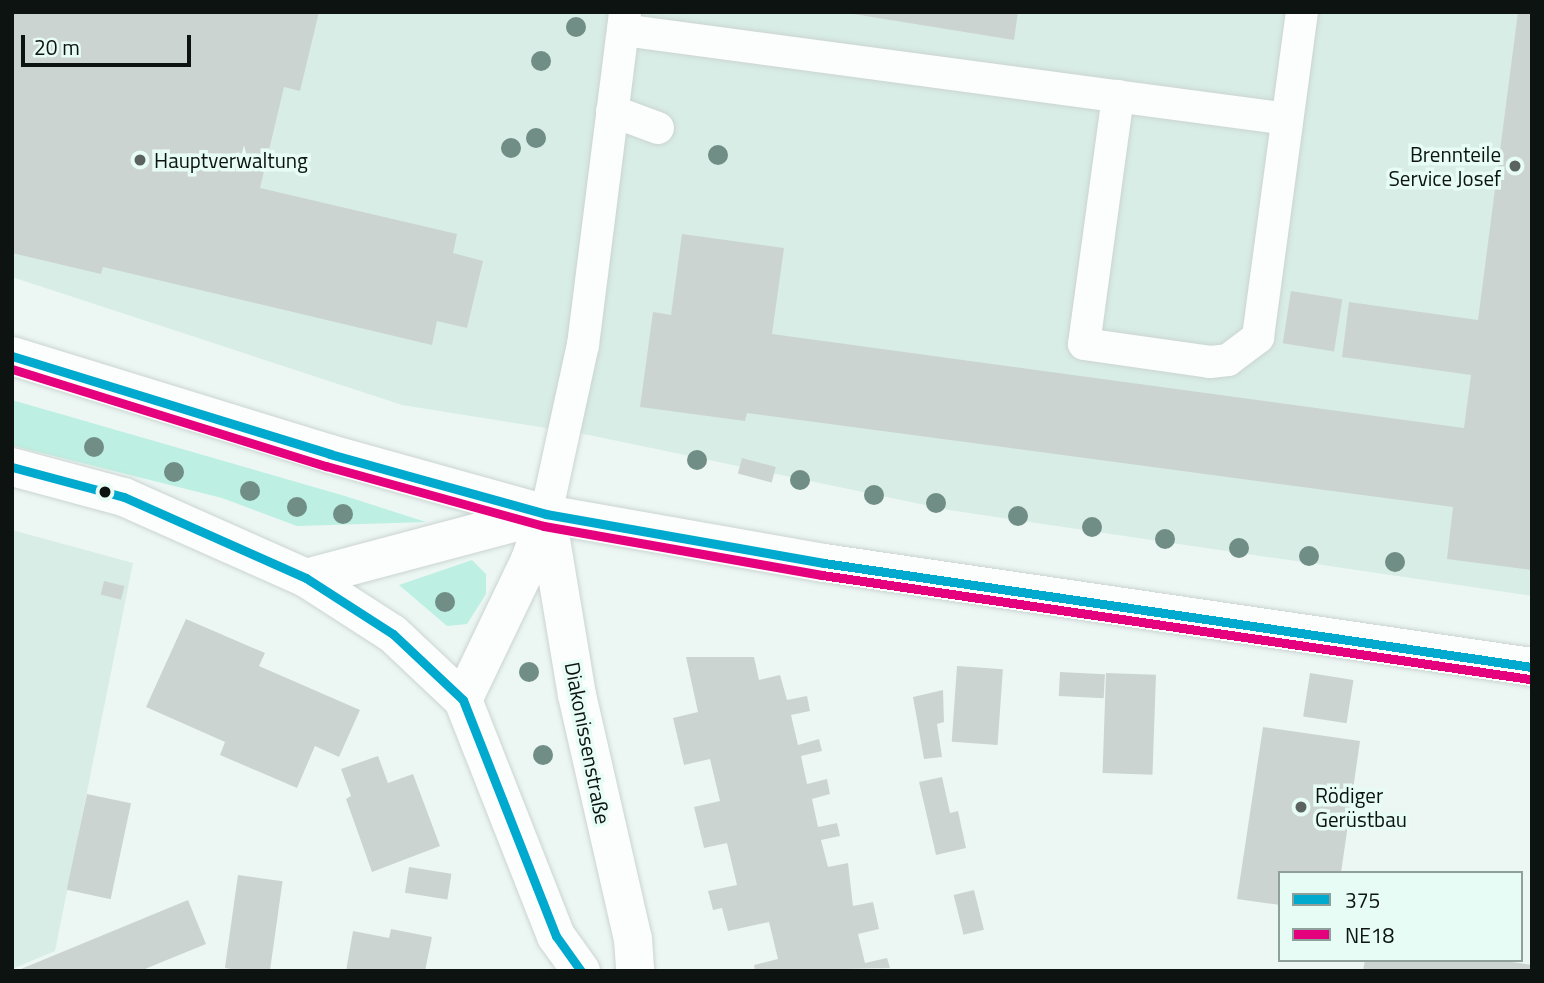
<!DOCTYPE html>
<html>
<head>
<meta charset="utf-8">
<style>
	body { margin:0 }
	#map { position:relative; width:1544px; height:983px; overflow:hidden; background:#ecf7f4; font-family:"Titillium Web",sans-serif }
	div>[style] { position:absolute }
	.built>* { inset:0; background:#d8ede6 }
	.green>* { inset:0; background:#bdf0e2 }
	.building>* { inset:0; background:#ccd4d2; transform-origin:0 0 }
	.roads { filter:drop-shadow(0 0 2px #cbd4d1) drop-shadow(0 0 2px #cbd4d1) }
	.service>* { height:32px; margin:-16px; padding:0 16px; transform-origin:16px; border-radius:16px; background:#fcfefd }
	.minor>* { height:38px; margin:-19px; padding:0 19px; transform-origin:19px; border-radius:19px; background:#fcfefd }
	.bus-1>* { height:9px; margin:-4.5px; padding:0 4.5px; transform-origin:4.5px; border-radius:4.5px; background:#00a9ce }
	.bus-2>* { height:9px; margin:-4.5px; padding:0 4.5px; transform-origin:4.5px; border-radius:4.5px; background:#e5007d }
	.trees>* { width:20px; height:20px; margin:-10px; border-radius:50%; background:#708d86 }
	.dots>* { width:19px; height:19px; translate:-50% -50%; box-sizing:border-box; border:4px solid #e7fcf5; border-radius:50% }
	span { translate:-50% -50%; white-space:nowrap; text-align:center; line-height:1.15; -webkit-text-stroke:7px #e7fcf5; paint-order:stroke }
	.poi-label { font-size:21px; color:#0c1311 }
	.right { translate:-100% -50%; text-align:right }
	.left { translate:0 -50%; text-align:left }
	.street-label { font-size:21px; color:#0c1311 }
	.frame { position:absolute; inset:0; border:14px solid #0c1311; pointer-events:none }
	.legend { position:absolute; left:1278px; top:871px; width:245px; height:91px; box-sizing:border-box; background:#e7fcf5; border:2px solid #8f9f9a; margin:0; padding:9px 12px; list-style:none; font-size:21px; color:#0c1311 }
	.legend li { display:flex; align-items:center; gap:14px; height:35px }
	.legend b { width:35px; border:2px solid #8f9f9a }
	.scale { position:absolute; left:21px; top:35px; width:170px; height:32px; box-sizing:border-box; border:4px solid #0c1311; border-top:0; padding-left:9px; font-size:21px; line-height:24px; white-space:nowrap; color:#0c1311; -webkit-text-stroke:5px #e7fcf5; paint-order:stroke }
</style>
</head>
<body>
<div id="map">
	<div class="built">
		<i style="clip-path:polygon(12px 12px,1532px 12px,1532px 596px,949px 510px,584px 434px,402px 405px,12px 277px)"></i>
		<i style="clip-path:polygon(12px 530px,133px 563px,55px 951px,12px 969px)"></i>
	</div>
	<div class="green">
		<i style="clip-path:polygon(12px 400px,345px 496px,426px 522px,297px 526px,222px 498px,22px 448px,12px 445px)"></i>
		<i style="clip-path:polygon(472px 560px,486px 574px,486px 594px,467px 624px,447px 626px,399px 585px)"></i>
	</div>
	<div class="building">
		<i style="clip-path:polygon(12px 12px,319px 12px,300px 91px,284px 87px,260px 188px,457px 234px,453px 253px,483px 261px,467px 328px,437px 321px,432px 345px,103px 267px,101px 274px,12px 253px)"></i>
		<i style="clip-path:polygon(841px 12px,1018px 12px,1014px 40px)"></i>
		<i style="clip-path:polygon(1518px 12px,1532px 12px,1532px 570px,1447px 559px,1453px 507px,747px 413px,745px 421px,640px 407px,653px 312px,671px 315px,682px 234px,784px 248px,772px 334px,1464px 428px,1471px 375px,1342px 357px,1349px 302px,1478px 320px)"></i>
		<i style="left:1291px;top:291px;width:52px;height:53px;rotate:9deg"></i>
		<i style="left:742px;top:458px;width:35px;height:16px;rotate:15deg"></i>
		<i style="left:104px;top:581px;width:21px;height:14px;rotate:14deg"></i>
		<i style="clip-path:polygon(186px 619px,265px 653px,259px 666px,360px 710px,339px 757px,315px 746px,297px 788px,220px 755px,225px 742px,146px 707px)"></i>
		<i style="clip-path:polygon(686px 657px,754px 657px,759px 680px,780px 675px,787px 700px,807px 696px,810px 711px,791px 715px,798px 745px,819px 739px,822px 751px,801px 756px,807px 784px,827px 779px,830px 794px,812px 799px,818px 827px,837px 823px,840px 836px,821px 840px,828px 867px,848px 863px,853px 906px,873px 902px,879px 929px,858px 934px,865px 963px,887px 958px,890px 968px,755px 971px,754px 965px,778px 959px,769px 922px,728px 931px,722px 908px,713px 910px,708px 891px,737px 885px,727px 843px,704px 848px,694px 807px,720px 801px,710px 759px,684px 765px,673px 718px,698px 712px)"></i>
		<i style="left:957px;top:666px;width:46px;height:76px;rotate:4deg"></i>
		<i style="left:1060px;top:672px;width:45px;height:24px;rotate:3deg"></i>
		<i style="left:1106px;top:673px;width:50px;height:100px;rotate:2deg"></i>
		<i style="left:1310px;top:673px;width:44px;height:44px;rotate:9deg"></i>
		<i style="clip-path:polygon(943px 690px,944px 722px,937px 724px,942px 757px,924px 759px,913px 697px)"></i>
		<i style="clip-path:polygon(1263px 727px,1360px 741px,1341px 873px,1280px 873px,1280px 905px,1237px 899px)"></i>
		<i style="clip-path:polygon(378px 756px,388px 783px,413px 774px,440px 846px,372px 872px,346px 799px,351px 796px,341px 769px)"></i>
		<i style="clip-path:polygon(942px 777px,950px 813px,958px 811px,966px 848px,936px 855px,919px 782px)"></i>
		<i style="left:87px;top:794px;width:45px;height:98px;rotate:12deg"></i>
		<i style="left:409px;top:867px;width:43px;height:26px;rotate:9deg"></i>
		<i style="left:238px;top:875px;width:45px;height:94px;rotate:8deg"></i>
		<i style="left:974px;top:890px;width:41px;height:21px;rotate:76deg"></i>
		<i style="clip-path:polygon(188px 900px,206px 944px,140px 971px,16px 971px)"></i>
		<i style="clip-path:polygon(391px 929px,432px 937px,425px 971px,346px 971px,353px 931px,389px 938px)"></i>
		<i style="clip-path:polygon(1365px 960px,1498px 960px,1532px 965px,1532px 971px,1363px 971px)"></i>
	</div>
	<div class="roads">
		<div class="service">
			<i style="left:623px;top:30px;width:670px;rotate:7.63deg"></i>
			<i style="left:1118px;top:96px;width:250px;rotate:97.8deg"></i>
			<i style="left:1084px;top:344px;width:127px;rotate:8.1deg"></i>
			<i style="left:1210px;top:362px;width:18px;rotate:-6deg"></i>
			<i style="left:1228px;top:360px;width:38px;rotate:-37deg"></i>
			<i style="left:1258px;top:337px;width:328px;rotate:-82.3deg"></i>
			<i style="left:612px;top:111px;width:49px;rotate:20.3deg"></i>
			<i style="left:546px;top:514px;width:173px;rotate:-77.7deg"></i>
			<i style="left:583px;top:345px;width:336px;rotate:-82.8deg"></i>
		</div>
		<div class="minor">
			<i style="left:12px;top:356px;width:333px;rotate:17.1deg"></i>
			<i style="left:330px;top:454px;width:224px;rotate:15.5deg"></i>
			<i style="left:546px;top:514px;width:282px;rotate:10deg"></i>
			<i style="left:824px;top:563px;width:716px;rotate:8.36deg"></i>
			<i style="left:12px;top:467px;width:116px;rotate:15deg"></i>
			<i style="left:124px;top:497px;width:199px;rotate:24deg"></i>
			<i style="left:306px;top:578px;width:103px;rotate:32.8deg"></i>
			<i style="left:393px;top:634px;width:96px;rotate:43.3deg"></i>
			<i style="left:546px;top:514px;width:49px;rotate:109.2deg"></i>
			<i style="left:530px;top:560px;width:155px;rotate:115.6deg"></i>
			<i style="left:463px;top:700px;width:254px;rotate:68.5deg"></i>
			<i style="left:556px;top:936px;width:43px;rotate:54.5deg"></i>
			<i style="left:547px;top:516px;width:181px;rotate:80.5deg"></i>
			<i style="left:577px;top:695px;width:250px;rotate:77.1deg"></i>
			<i style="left:633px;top:939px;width:32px;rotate:86deg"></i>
			<i style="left:306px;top:578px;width:248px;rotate:-14.9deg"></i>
		</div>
	</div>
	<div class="bus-1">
		<i style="left:12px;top:356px;width:333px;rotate:17.1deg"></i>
		<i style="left:330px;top:454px;width:224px;rotate:15.5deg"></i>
		<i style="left:546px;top:514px;width:282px;rotate:10deg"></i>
		<i style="left:824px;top:563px;width:716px;rotate:8.36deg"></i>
		<i style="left:12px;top:467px;width:116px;rotate:15deg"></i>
		<i style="left:124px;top:497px;width:199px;rotate:24deg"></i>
		<i style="left:306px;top:578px;width:103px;rotate:32.8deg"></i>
		<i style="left:393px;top:634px;width:96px;rotate:43.3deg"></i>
		<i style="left:463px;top:700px;width:254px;rotate:68.5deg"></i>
		<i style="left:556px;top:936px;width:43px;rotate:54.5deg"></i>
	</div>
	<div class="bus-2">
		<i style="left:12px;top:369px;width:329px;rotate:17.2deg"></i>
		<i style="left:326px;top:466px;width:226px;rotate:15.4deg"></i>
		<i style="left:544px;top:526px;width:282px;rotate:10deg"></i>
		<i style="left:822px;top:575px;width:716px;rotate:8.36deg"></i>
	</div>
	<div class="trees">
		<i style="left:576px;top:27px"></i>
		<i style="left:541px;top:61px"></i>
		<i style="left:536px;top:138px"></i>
		<i style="left:511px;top:148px"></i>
		<i style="left:718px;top:155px"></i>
		<i style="left:94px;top:447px"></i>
		<i style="left:697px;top:460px"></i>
		<i style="left:174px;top:472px"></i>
		<i style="left:800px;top:480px"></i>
		<i style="left:250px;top:491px"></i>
		<i style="left:874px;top:495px"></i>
		<i style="left:936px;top:503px"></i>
		<i style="left:297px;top:507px"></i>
		<i style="left:343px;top:514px"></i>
		<i style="left:1018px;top:516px"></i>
		<i style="left:1092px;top:527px"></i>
		<i style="left:1165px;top:539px"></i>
		<i style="left:1239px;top:548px"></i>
		<i style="left:1309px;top:556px"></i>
		<i style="left:1395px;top:562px"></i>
		<i style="left:445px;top:602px"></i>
		<i style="left:529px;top:672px"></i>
		<i style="left:543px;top:755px"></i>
	</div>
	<div class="dots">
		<i style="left:140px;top:160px;background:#5a6360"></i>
		<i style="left:1515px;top:166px;background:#5a6360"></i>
		<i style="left:105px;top:492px;background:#0c1311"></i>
		<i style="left:1301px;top:807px;background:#5a6360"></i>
	</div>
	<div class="poi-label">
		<span class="right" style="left:1501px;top:166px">Brennteile<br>Service Josef</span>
		<span class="left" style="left:154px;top:160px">Hauptverwaltung</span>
		<span class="left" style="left:1315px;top:807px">Rödiger<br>Gerüstbau</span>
	</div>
	<div class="street-label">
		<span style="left:588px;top:743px;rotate:79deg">Diakonissenstraße</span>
	</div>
	<div class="frame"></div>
	<ul class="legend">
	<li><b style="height:9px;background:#00a9ce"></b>375</li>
	<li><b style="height:9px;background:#e5007d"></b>NE18</li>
	</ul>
	<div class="scale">20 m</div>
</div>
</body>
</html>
